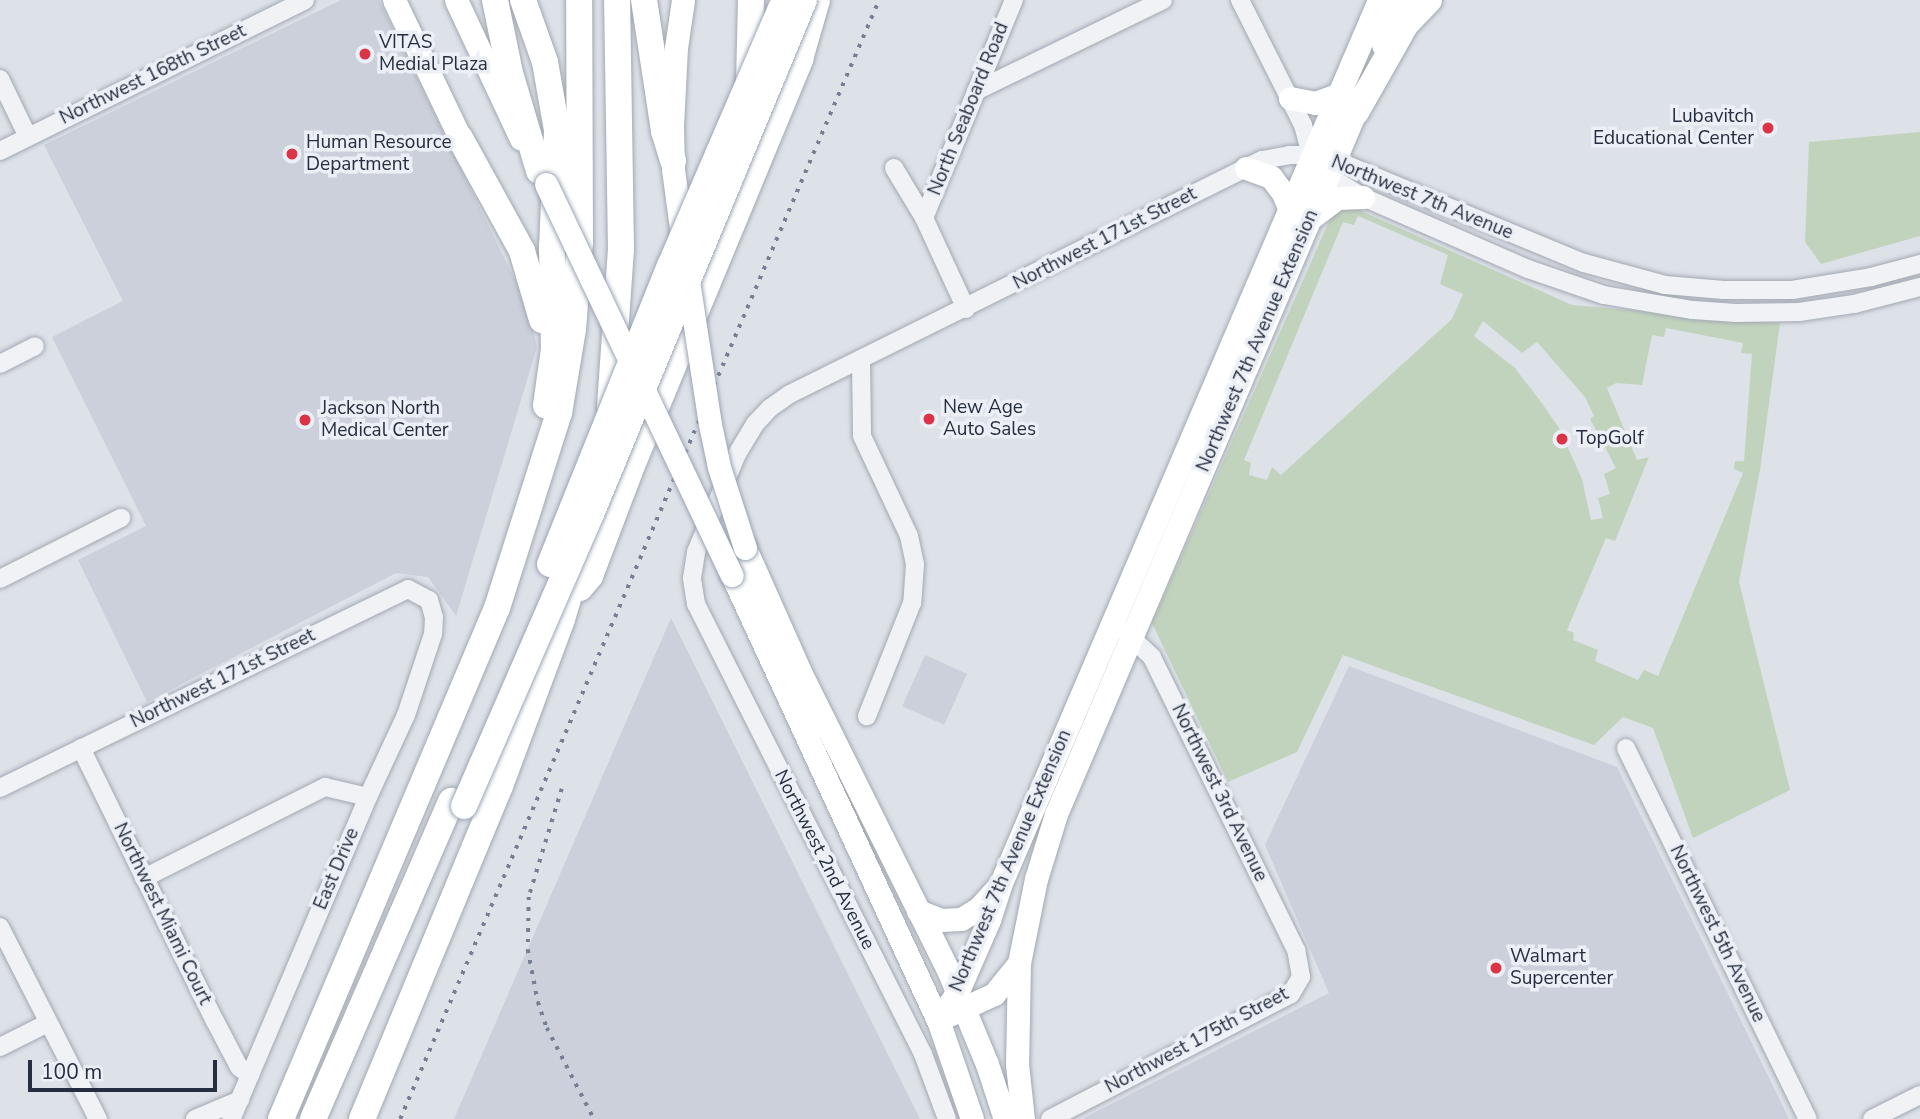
<!DOCTYPE html>
<html>
<head>
<meta charset="utf-8">
<style>
	body { margin:0 }
	#map { position:relative; width:1920px; height:1119px; overflow:hidden; background:#dde1e8; font-family:"Nunito Sans",sans-serif }
	div>[style] { position:absolute }
	.built>* { inset:0; background:#cbd0db; transform-origin:0 0 }
	.green>* { inset:0; background:#c2d3bd }
	.roads { filter:drop-shadow(0 0 2px #a2a8b2) drop-shadow(0 0 2px #a2a8b2) }
	.minor>* { height:18px; margin:-9px; padding:0 9px; transform-origin:9px; border-radius:9px; background:#f0f2f6 }
	.major>* { height:23px; margin:-11.5px; padding:0 11.5px; transform-origin:11.5px; border-radius:11.5px; background:#fff }
	.highway>* { height:26px; margin:-13px; padding:0 13px; transform-origin:13px; border-radius:13px; background:#fff }
	.rail>* { height:3.5px; margin-top:-1.75px; transform-origin:0; background:repeating-linear-gradient(90deg,#757f93 0 3.5px,transparent 0 10.5px) }
	.bridges { filter:drop-shadow(0 0 2px #9ba4b5) drop-shadow(0 0 2px #9ba4b5) }
	.major-bridge>* { height:23px; margin:-11.5px; padding:0 11.5px; transform-origin:11.5px; border-radius:11.5px; background:#fff }
	.highway-bridge>* { height:26px; margin:-13px; padding:0 13px; transform-origin:13px; border-radius:13px; background:#fff }
	.dots>* { width:19px; height:19px; translate:-50% -50%; box-sizing:border-box; border:4px solid #ecf0f6; border-radius:50% }
	span { translate:-50% -50%; white-space:nowrap; text-align:center; line-height:1.15; -webkit-text-stroke:7px #ecf0f6; paint-order:stroke }
	.poi-label { font-size:19px; color:#252e40 }
	.left { translate:0 -50%; text-align:left }
	.right { translate:-100% -50%; text-align:right }
	.street-label { font-size:19px; color:#252e40 }
	.scale { position:absolute; left:28px; top:1060px; width:189px; height:32px; box-sizing:border-box; border:4px solid #252e40; border-top:0; padding-left:9px; font-size:21px; line-height:24px; white-space:nowrap; color:#252e40; -webkit-text-stroke:5px #ecf0f6; paint-order:stroke }
</style>
</head>
<body>
<div id="map">
	<div class="built">
		<i style="clip-path:polygon(341px 0,379px 0,527px 305px,537px 347px,456px 616px,428px 577px,396px 573px,147px 702px,78px 560px,146px 526px,52px 337px,123px 301px,44px 145px)"></i>
		<i style="clip-path:polygon(671px 618px,920px 1119px,454px 1119px)"></i>
		<i style="left:925px;top:655px;width:46px;height:56px;rotate:24deg"></i>
		<i style="clip-path:polygon(1349px 666px,1617px 767px,1789px 1119px,1082px 1119px,1329px 993px,1265px 845px)"></i>
	</div>
	<div class="green">
		<i style="clip-path:polygon(1920px 132px,1920px 236px,1821px 264px,1805px 242px,1809px 142px)"></i>
		<i style="clip-path:polygon(evenodd,1360px 206px,1359px 210px,1572px 305px,1780px 323px,1760px 470px,1739px 582px,1790px 790px,1693px 838px,1653px 728px,1623px 717px,1594px 745px,1343px 655px,1297px 752px,1228px 782px,1152px 623px,1334px 210px,1360px 206px,1358px 216px,1448px 255px,1440px 284px,1463px 294px,1452px 319px,1281px 475px,1272px 467px,1267px 480px,1249px 475px,1251px 463px,1244px 460px,1343px 222px,1354px 225px,1358px 216px,1360px 206px,1483px 321px,1522px 353px,1537px 342px,1585px 397px,1594px 416px,1590px 419px,1616px 468px,1604px 474px,1610px 494px,1598px 498px,1603px 518px,1591px 520px,1582px 479px,1559px 428px,1541px 402px,1515px 368px,1474px 336px,1483px 321px,1360px 206px,1666px 328px,1743px 343px,1741px 353px,1752px 354px,1744px 461px,1735px 461px,1734px 469px,1743px 473px,1658px 676px,1644px 670px,1638px 680px,1595px 661px,1598px 650px,1573px 640px,1574px 633px,1567px 630px,1606px 538px,1615px 541px,1649px 457px,1637px 460px,1607px 388px,1616px 383px,1642px 385px,1652px 335px,1664px 337px,1666px 328px)"></i>
	</div>
	<div class="roads">
		<div class="minor">
			<i style="left:1240px;top:0;width:140px;rotate:63.3deg"></i>
			<i style="left:1303px;top:125px;width:31px;rotate:75deg"></i>
			<i style="left:1311px;top:155px;width:27px;rotate:51deg"></i>
			<i style="left:1328px;top:176px;width:41px;rotate:31deg"></i>
			<i style="left:1363px;top:197px;width:180px;rotate:23.6deg"></i>
			<i style="left:1528px;top:269px;width:80px;rotate:18.9deg"></i>
			<i style="left:1604px;top:295px;width:90px;rotate:9.6deg"></i>
			<i style="left:1693px;top:310px;width:43px;rotate:4deg"></i>
			<i style="left:1736px;top:313px;width:63px;rotate:-0.9deg"></i>
			<i style="left:1799px;top:312px;width:56px;rotate:-8.3deg"></i>
			<i style="left:1854px;top:304px;width:68px;rotate:-14.4deg"></i>
			<i style="left:0;top:79px;width:64px;rotate:64.2deg"></i>
			<i style="left:976px;top:91px;width:208px;rotate:-25.9deg"></i>
			<i style="left:0;top:151px;width:340px;rotate:-26.3deg"></i>
			<i style="left:894px;top:168px;width:58px;rotate:59deg"></i>
			<i style="left:924px;top:218px;width:100px;rotate:65.2deg"></i>
			<i style="left:924px;top:218px;width:236px;rotate:-67.6deg"></i>
			<i style="left:861px;top:360px;width:76px;rotate:89.2deg"></i>
			<i style="left:862px;top:436px;width:110px;rotate:64.8deg"></i>
			<i style="left:909px;top:536px;width:29px;rotate:78deg"></i>
			<i style="left:915px;top:564px;width:39px;rotate:94deg"></i>
			<i style="left:912px;top:603px;width:122px;rotate:111.7deg"></i>
			<i style="left:0;top:364px;width:39px;rotate:-27deg"></i>
			<i style="left:0;top:579px;width:136px;rotate:-26.8deg"></i>
			<i style="left:81px;top:748px;width:304px;rotate:63.9deg"></i>
			<i style="left:215px;top:1021px;width:52px;rotate:62.4deg"></i>
			<i style="left:239px;top:1067px;width:14px;rotate:39deg"></i>
			<i style="left:1626px;top:748px;width:413px;rotate:63.9deg"></i>
			<i style="left:0;top:788px;width:454px;rotate:-26deg"></i>
			<i style="left:408px;top:589px;width:24px;rotate:28deg"></i>
			<i style="left:429px;top:600px;width:18px;rotate:74deg"></i>
			<i style="left:434px;top:617px;width:17px;rotate:93deg"></i>
			<i style="left:433px;top:634px;width:85px;rotate:108.4deg"></i>
			<i style="left:406px;top:715px;width:90px;rotate:114.9deg"></i>
			<i style="left:368px;top:797px;width:350px;rotate:113deg"></i>
			<i style="left:144px;top:878px;width:203px;rotate:-26.7deg"></i>
			<i style="left:325px;top:787px;width:44px;rotate:13.1deg"></i>
			<i style="left:0;top:927px;width:216px;rotate:63deg"></i>
			<i style="left:0;top:1047px;width:54px;rotate:-26.6deg"></i>
			<i style="left:195px;top:1119px;width:49px;rotate:-22.9deg"></i>
			<i style="left:947px;top:1119px;width:69px;rotate:-110.3deg"></i>
			<i style="left:923px;top:1054px;width:504px;rotate:-116.77deg"></i>
			<i style="left:696px;top:604px;width:26px;rotate:-99deg"></i>
			<i style="left:692px;top:578px;width:26px;rotate:-81deg"></i>
			<i style="left:696px;top:552px;width:106px;rotate:-67.3deg"></i>
			<i style="left:737px;top:454px;width:35px;rotate:-59deg"></i>
			<i style="left:755px;top:424px;width:22px;rotate:-47deg"></i>
			<i style="left:770px;top:408px;width:24px;rotate:-35deg"></i>
			<i style="left:790px;top:394px;width:527px;rotate:-26.37deg"></i>
			<i style="left:1262px;top:160px;width:27px;rotate:-10deg"></i>
			<i style="left:1289px;top:155px;width:22px"></i>
			<i style="left:1311px;top:155px;width:25px;rotate:12deg"></i>
			<i style="left:1335px;top:160px;width:269px;rotate:22.5deg"></i>
			<i style="left:1584px;top:263px;width:84px;rotate:15.2deg"></i>
			<i style="left:1665px;top:285px;width:59px;rotate:4.8deg"></i>
			<i style="left:1724px;top:290px;width:68px"></i>
			<i style="left:1792px;top:290px;width:80px;rotate:-9.3deg"></i>
			<i style="left:1871px;top:277px;width:51px;rotate:-14.9deg"></i>
			<i style="left:1050px;top:1119px;width:271px;rotate:-27.4deg"></i>
			<i style="left:1291px;top:994px;width:20px;rotate:-60deg"></i>
			<i style="left:1301px;top:977px;width:27px;rotate:-100deg"></i>
			<i style="left:1296px;top:950px;width:326px;rotate:-116.2deg"></i>
			<i style="left:1152px;top:657px;width:41px;rotate:-137deg"></i>
			<i style="left:1872px;top:1119px;width:54px;rotate:-26.6deg"></i>
		</div>
		<div class="major">
			<i style="left:394px;top:0;width:153px;rotate:64.4deg"></i>
			<i style="left:456px;top:0;width:153px;rotate:64.9deg"></i>
			<i style="left:1383px;top:45px;width:49px;rotate:-67.1deg"></i>
			<i style="left:1290px;top:98px;width:25px;rotate:11deg"></i>
			<i style="left:1315px;top:103px;width:23px;rotate:-20deg"></i>
			<i style="left:1246px;top:168px;width:27px;rotate:20deg"></i>
			<i style="left:1271px;top:177px;width:20px;rotate:53deg"></i>
			<i style="left:1283px;top:193px;width:16px;rotate:68deg"></i>
			<i style="left:1312px;top:217px;width:31px;rotate:-37deg"></i>
			<i style="left:1337px;top:198px;width:26px;rotate:-2deg"></i>
			<i style="left:683px;top:243px;width:75px;rotate:-97.7deg"></i>
			<i style="left:673px;top:169px;width:43px;rotate:-91.3deg"></i>
			<i style="left:672px;top:126px;width:78px;rotate:-87.1deg"></i>
			<i style="left:676px;top:48px;width:49px;rotate:-81.7deg"></i>
			<i style="left:745px;top:548px;width:138px;rotate:66deg"></i>
			<i style="left:801px;top:674px;width:330px;rotate:63.6deg"></i>
			<i style="left:948px;top:970px;width:102px;rotate:67.5deg"></i>
			<i style="left:987px;top:1064px;width:58px;rotate:71.9deg"></i>
			<i style="left:732px;top:575px;width:490px;rotate:65.2deg"></i>
			<i style="left:938px;top:1020px;width:105px;rotate:71deg"></i>
			<i style="left:918px;top:911px;width:25px;rotate:21deg"></i>
			<i style="left:941px;top:920px;width:20px;rotate:-3deg"></i>
			<i style="left:961px;top:919px;width:21px;rotate:-31deg"></i>
			<i style="left:979px;top:908px;width:27px;rotate:-48deg"></i>
			<i style="left:1019px;top:963px;width:101px;rotate:91.1deg"></i>
			<i style="left:1017px;top:1064px;width:55px;rotate:83.8deg"></i>
			<i style="left:938px;top:1020px;width:62px;rotate:-24.9deg"></i>
			<i style="left:994px;top:994px;width:40px;rotate:-51deg"></i>
			<i style="left:1019px;top:963px;width:86px;rotate:-78.6deg"></i>
			<i style="left:1036px;top:879px;width:68px;rotate:-72.9deg"></i>
			<i style="left:1056px;top:814px;width:780px;rotate:-66.92deg"></i>
			<i style="left:938px;top:1020px;width:35px;rotate:-55deg"></i>
			<i style="left:958px;top:991px;width:77px;rotate:-66.4deg"></i>
			<i style="left:989px;top:920px;width:39px;rotate:-72deg"></i>
			<i style="left:1001px;top:883px;width:961px;rotate:-66.82deg"></i>
		</div>
		<div class="highway">
			<i style="left:495px;top:0;width:75px;rotate:78.4deg"></i>
			<i style="left:510px;top:73px;width:102px;rotate:73.5deg"></i>
			<i style="left:523px;top:0;width:66px;rotate:70.5deg"></i>
			<i style="left:545px;top:62px;width:69px;rotate:80deg"></i>
			<i style="left:557px;top:130px;width:117px;rotate:92.4deg"></i>
			<i style="left:552px;top:247px;width:102px;rotate:88.9deg"></i>
			<i style="left:554px;top:349px;width:57px;rotate:98.1deg"></i>
			<i style="left:644px;top:0;width:133px;rotate:81.3deg"></i>
			<i style="left:664px;top:131px;width:31px;rotate:73deg"></i>
			<i style="left:749px;top:82px;width:82px;rotate:-88.6deg"></i>
			<i style="left:1356px;top:112px;width:101px;rotate:-60.4deg"></i>
			<i style="left:1406px;top:24px;width:33px;rotate:-46deg"></i>
			<i style="left:460px;top:138px;width:129px;rotate:61.2deg"></i>
			<i style="left:522px;top:251px;width:72px;rotate:73.8deg"></i>
			<i style="left:610px;top:406px;width:157px;rotate:-86deg"></i>
			<i style="left:621px;top:249px;width:249px;rotate:-90.9deg"></i>
			<i style="left:580px;top:588px;width:16px;rotate:-50deg"></i>
			<i style="left:590px;top:576px;width:116px;rotate:-69.2deg"></i>
			<i style="left:631px;top:468px;width:443px;rotate:-67.5deg"></i>
			<i style="left:800px;top:59px;width:61px;rotate:-73.9deg"></i>
			<i style="left:281px;top:1119px;width:555px;rotate:-67.09deg"></i>
			<i style="left:497px;top:608px;width:205px;rotate:-72.4deg"></i>
			<i style="left:559px;top:413px;width:85px;rotate:-80.5deg"></i>
			<i style="left:573px;top:329px;width:87px;rotate:-85.4deg"></i>
			<i style="left:580px;top:242px;width:242px;rotate:-90.2deg"></i>
			<i style="left:313px;top:1119px;width:347px;rotate:-66.5deg"></i>
			<i style="left:362px;top:1119px;width:360px;rotate:-67.5deg"></i>
			<i style="left:500px;top:786px;width:178px;rotate:-69.6deg"></i>
			<i style="left:562px;top:619px;width:59px;rotate:-73.1deg"></i>
		</div>
	</div>
	<div class="rail">
		<i style="left:562px;top:789px;width:113px;rotate:107deg"></i>
		<i style="left:529px;top:897px;width:53px;rotate:91.1deg"></i>
		<i style="left:528px;top:950px;width:53px;rotate:79.1deg"></i>
		<i style="left:538px;top:1002px;width:28px;rotate:71deg"></i>
		<i style="left:547px;top:1028px;width:102px;rotate:62.7deg"></i>
		<i style="left:400px;top:1119px;width:1217px;rotate:-66.83deg"></i>
	</div>
	<div class="bridges">
		<div class="major-bridge">
			<i style="left:546px;top:184px;width:433px;rotate:64.6deg"></i>
			<i style="left:689px;top:287px;width:139px;rotate:81.3deg"></i>
			<i style="left:710px;top:424px;width:44px;rotate:78.2deg"></i>
			<i style="left:719px;top:467px;width:85px;rotate:72.2deg"></i>
		</div>
		<div class="highway-bridge">
			<i style="left:550px;top:564px;width:321px;rotate:-68.1deg"></i>
			<i style="left:670px;top:266px;width:281px;rotate:-66.7deg"></i>
			<i style="left:464px;top:806px;width:318px;rotate:-66.5deg"></i>
			<i style="left:591px;top:514px;width:556px;rotate:-67.49deg"></i>
		</div>
	</div>
	<div class="dots">
		<i style="left:365px;top:54px;background:#db3447"></i>
		<i style="left:1768px;top:128px;background:#db3447"></i>
		<i style="left:292px;top:154px;background:#db3447"></i>
		<i style="left:929px;top:419px;background:#db3447"></i>
		<i style="left:305px;top:420px;background:#db3447"></i>
		<i style="left:1562px;top:439px;background:#db3447"></i>
		<i style="left:1496px;top:968px;background:#db3447"></i>
	</div>
	<div class="poi-label">
		<span class="left" style="left:379px;top:54px">VITAS<br>Medial Plaza</span>
		<span class="right" style="left:1754px;top:128px">Lubavitch<br>Educational Center</span>
		<span class="left" style="left:306px;top:154px">Human Resource<br>Department</span>
		<span class="left" style="left:943px;top:419px">New Age<br>Auto Sales</span>
		<span class="left" style="left:321px;top:420px">Jackson North<br>Medical Center</span>
		<span class="left" style="left:1576px;top:439px">TopGolf</span>
		<span class="left" style="left:1510px;top:968px">Walmart<br>Supercenter</span>
	</div>
	<div class="street-label">
		<span style="left:153px;top:75px;rotate:-26deg">Northwest 168th Street</span>
		<span style="left:969px;top:109px;rotate:-68deg">North Seaboard Road</span>
		<span style="left:1422px;top:198px;rotate:22deg">Northwest 7th Avenue</span>
		<span style="left:1105px;top:239px;rotate:-27deg">Northwest 171st Street</span>
		<span style="left:1258px;top:341px;rotate:-67deg">Northwest 7th Avenue Extension</span>
		<span style="left:223px;top:679px;rotate:-26deg">Northwest 171st Street</span>
		<span style="left:1219px;top:793px;rotate:64deg">Northwest 3rd Avenue</span>
		<span style="left:824px;top:860px;rotate:63deg">Northwest 2nd Avenue</span>
		<span style="left:1011px;top:861px;rotate:-67deg">Northwest 7th Avenue Extension</span>
		<span style="left:337px;top:869px;rotate:-67deg">East Drive</span>
		<span style="left:162px;top:914px;rotate:64deg">Northwest Miami Court</span>
		<span style="left:1717px;top:934px;rotate:64deg">Northwest 5th Avenue</span>
		<span style="left:1197px;top:1041px;rotate:-28deg">Northwest 175th Street</span>
	</div>
	<div class="scale">100 m</div>
</div>
</body>
</html>
